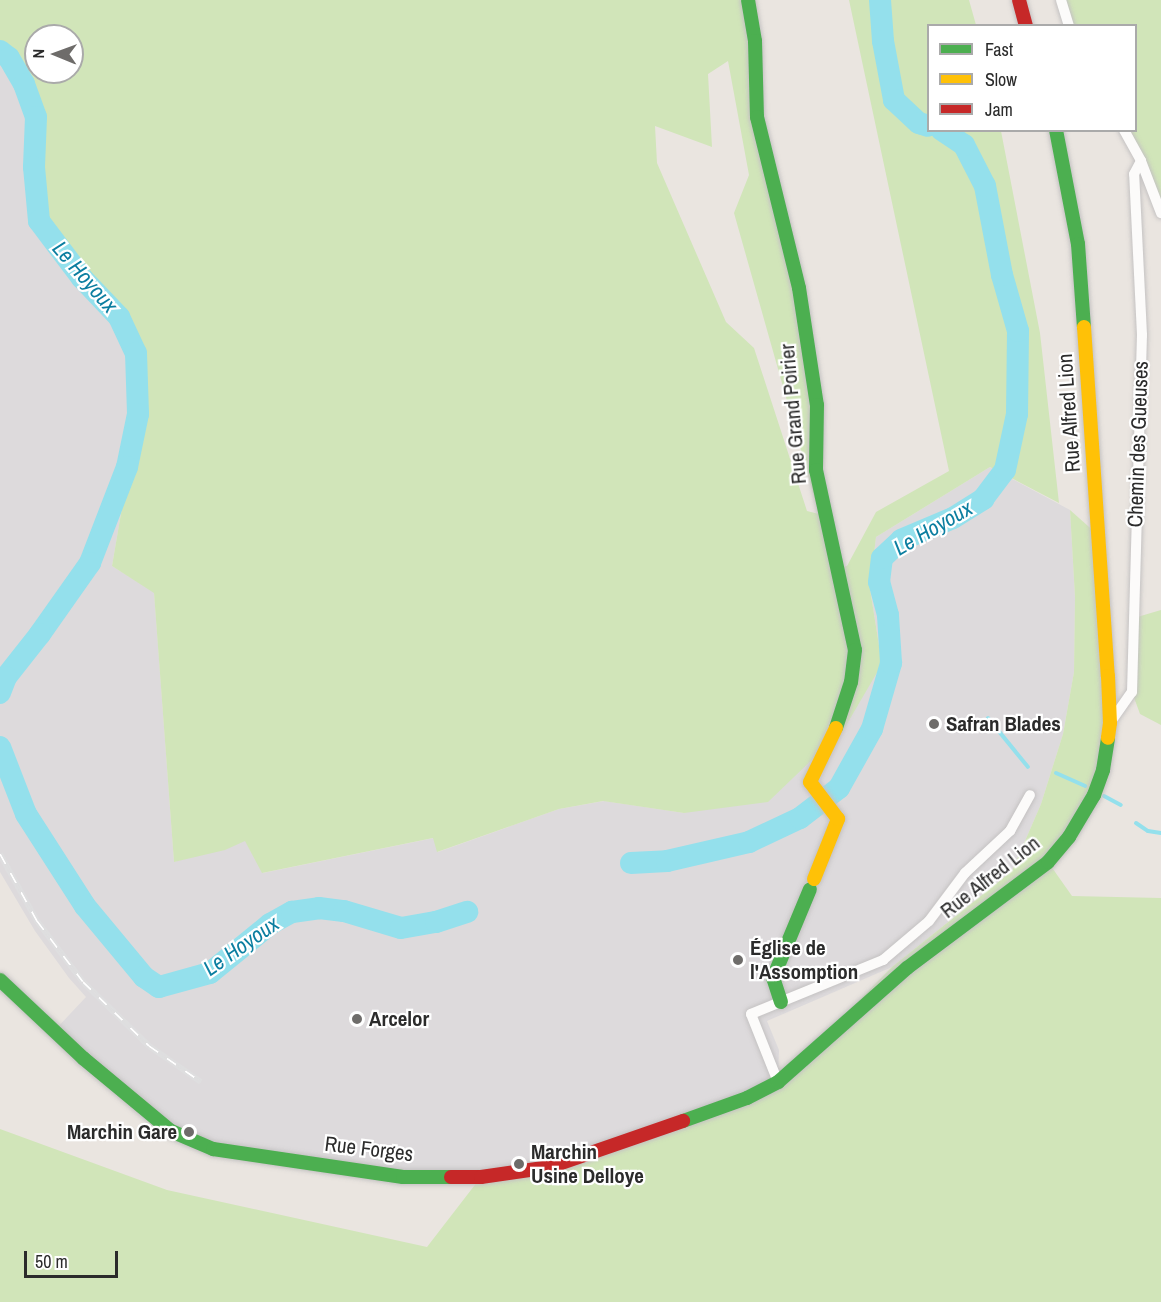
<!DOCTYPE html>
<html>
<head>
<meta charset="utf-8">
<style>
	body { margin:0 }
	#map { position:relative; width:1161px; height:1302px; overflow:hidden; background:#eae5e0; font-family:"Archivo Narrow",sans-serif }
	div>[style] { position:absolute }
	.industrial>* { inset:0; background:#dddadc }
	.green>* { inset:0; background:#d1e5b9 }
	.stream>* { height:4px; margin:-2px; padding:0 2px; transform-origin:2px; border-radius:2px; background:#94e0ec }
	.river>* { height:22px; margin:-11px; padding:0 11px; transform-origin:11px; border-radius:11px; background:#94e0ec }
	.roads { filter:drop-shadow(0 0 2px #c4c2c2) drop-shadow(0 0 2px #c4c2c2) }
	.street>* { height:10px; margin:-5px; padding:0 5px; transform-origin:5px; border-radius:5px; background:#fcfbfa }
	.fast>* { height:14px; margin:-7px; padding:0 7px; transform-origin:7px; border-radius:7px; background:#4caf50 }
	.slow>* { height:14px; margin:-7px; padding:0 7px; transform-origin:7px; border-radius:7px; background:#ffc107 }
	.jam>* { height:14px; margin:-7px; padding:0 7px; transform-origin:7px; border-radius:7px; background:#c62828 }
	.rail>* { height:6px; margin-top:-3px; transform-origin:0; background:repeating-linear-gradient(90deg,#fff 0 11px,#dededf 0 22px); box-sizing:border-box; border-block:2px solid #dededf }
	.dots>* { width:16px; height:16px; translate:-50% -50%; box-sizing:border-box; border:3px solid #fff; border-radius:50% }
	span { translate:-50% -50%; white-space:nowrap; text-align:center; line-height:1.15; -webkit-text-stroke:4.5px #fff; paint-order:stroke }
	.street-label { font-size:21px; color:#2b2b2b }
	.poi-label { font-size:21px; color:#2b2b2b; font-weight:700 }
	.left { translate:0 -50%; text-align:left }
	.right { translate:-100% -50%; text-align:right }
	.water-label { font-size:22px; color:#0b7ea0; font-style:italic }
	.legend { position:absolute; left:927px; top:24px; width:210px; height:108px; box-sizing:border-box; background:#fff; border:2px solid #aaa; margin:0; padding:8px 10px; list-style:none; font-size:18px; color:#2b2b2b }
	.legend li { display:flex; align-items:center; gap:12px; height:30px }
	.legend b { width:30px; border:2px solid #aaa }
	.north { position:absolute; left:24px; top:24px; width:60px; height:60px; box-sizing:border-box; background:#fff; border:2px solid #aaa; border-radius:50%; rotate:271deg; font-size:16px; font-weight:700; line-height:24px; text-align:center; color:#2b2b2b }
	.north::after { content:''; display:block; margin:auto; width:21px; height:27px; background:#6e6c6a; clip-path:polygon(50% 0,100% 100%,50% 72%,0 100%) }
	.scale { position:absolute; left:24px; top:1251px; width:94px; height:27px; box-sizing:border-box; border:3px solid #2b2b2b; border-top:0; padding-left:8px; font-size:18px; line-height:21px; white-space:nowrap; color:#2b2b2b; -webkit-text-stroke:4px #fff; paint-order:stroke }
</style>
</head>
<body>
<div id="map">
	<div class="industrial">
		<i style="clip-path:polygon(0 51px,9px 58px,24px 84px,36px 117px,34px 167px,39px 221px,82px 278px,119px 317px,136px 353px,138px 414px,112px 566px,154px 592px,174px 862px,246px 840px,263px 873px,434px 838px,438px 852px,559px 809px,604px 801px,684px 813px,882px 664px,870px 589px,876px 537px,990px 467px,1070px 510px,1075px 597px,1074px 672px,1063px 734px,1041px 804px,1012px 871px,892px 967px,767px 1021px,779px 1050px,778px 1082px,550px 1167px,403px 1177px,213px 1149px,171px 1131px,54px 1031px,86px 997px,69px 978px,35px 931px,0 872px)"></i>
	</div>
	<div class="green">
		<i style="clip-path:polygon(evenodd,0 0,748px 0,755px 75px,799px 288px,816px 470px,838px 568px,847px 566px,876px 512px,949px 471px,849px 0,969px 0,976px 25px,928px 26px,928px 130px,1001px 131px,1040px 333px,1059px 503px,990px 467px,876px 537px,870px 589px,882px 664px,844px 729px,768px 802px,684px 813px,603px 801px,559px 809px,437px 852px,433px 838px,262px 873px,245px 841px,225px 850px,174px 862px,154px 593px,112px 566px,138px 414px,136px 353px,119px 317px,82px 278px,39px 221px,34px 167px,36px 117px,24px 84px,9px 58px,0 51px,0 0,36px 36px,72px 36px,72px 72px,36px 72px,36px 36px,0 0,728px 61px,749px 175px,734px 213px,819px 514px,807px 511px,754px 348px,726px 322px,657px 163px,655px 126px,712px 147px,708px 74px,728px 61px)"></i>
		<i style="clip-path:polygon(1061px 0,1161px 0,1161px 213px,1124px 131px,1136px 130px,1136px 26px,1069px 25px)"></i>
		<i style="clip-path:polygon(1070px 510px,1097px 534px,1108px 676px,1103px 770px,1048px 862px,1072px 896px,1161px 898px,1161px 1302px,0 1302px,0 1129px,167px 1190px,427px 1247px,481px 1177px,550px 1167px,778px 1082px,892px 967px,1012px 871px,1041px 804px,1063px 734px,1074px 672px,1075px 597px)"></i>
		<i style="clip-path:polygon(1161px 610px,1161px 725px,1140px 714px,1132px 692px,1134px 618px)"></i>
	</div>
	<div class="stream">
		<i style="left:988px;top:718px;width:63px;rotate:50.8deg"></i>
		<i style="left:1056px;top:773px;width:32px;rotate:24deg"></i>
		<i style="left:1104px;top:796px;width:19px;rotate:28deg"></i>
		<i style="left:1136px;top:823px;width:14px;rotate:34deg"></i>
		<i style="left:1148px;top:831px;width:13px;rotate:9deg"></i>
	</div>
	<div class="river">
		<i style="left:880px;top:0;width:41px;rotate:85.8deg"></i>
		<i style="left:883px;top:41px;width:60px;rotate:79.4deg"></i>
		<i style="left:894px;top:100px;width:34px;rotate:43deg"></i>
		<i style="left:919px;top:123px;width:9px;rotate:18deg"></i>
		<i style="left:0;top:51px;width:11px;rotate:38deg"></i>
		<i style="left:9px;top:58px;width:30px;rotate:60deg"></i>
		<i style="left:24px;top:84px;width:35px;rotate:70deg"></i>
		<i style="left:36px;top:117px;width:50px;rotate:92.3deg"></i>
		<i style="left:34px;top:167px;width:54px;rotate:84.7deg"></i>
		<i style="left:39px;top:221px;width:71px;rotate:53deg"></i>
		<i style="left:82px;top:278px;width:54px;rotate:46.5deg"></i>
		<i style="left:119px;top:317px;width:40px;rotate:65deg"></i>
		<i style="left:136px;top:353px;width:61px;rotate:88.1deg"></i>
		<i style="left:138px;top:414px;width:54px;rotate:101.7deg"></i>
		<i style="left:127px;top:467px;width:103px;rotate:111.1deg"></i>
		<i style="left:90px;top:563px;width:87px;rotate:125.2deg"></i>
		<i style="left:40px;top:634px;width:55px;rotate:128.3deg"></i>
		<i style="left:6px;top:677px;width:17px;rotate:111deg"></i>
		<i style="left:0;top:747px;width:72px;rotate:68.8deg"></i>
		<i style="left:26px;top:814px;width:109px;rotate:57.3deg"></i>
		<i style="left:85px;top:906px;width:92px;rotate:50.3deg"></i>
		<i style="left:144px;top:977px;width:18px;rotate:34deg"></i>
		<i style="left:159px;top:987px;width:53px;rotate:-15.4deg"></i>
		<i style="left:210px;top:973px;width:77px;rotate:-39.2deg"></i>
		<i style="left:270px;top:924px;width:25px;rotate:-29deg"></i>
		<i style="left:292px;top:912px;width:27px;rotate:-8deg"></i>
		<i style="left:319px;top:908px;width:25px;rotate:7deg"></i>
		<i style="left:344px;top:911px;width:59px;rotate:16.6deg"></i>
		<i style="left:401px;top:928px;width:36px;rotate:-10deg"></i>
		<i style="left:436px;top:922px;width:33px;rotate:-18deg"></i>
		<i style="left:631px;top:863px;width:36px;rotate:-3deg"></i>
		<i style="left:667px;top:861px;width:84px;rotate:-13deg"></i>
		<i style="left:749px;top:842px;width:56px;rotate:-25.2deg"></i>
		<i style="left:800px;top:818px;width:49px;rotate:-37.6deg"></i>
		<i style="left:839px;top:788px;width:68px;rotate:-60.8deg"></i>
		<i style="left:872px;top:729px;width:69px;rotate:-73.9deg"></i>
		<i style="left:891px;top:663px;width:48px;rotate:-93.6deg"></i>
		<i style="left:888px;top:615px;width:34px;rotate:-105deg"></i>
		<i style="left:879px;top:582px;width:24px;rotate:-83deg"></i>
		<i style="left:882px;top:558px;width:26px;rotate:-43deg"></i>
		<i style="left:901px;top:540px;width:56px;rotate:-22.9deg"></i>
		<i style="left:953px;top:518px;width:36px;rotate:-32deg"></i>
		<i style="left:983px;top:499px;width:36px;rotate:-53deg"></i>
		<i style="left:1005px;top:470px;width:57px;rotate:-77.9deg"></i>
		<i style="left:1017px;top:414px;width:83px;rotate:-89.3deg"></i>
		<i style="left:1018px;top:331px;width:58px;rotate:-105.9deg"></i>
		<i style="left:1002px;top:275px;width:91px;rotate:-100.8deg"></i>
		<i style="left:985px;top:186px;width:46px;rotate:-117.1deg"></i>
		<i style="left:964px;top:145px;width:27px;rotate:-146deg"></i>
	</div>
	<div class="roads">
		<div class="street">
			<i style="left:1061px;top:0;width:27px;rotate:73deg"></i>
			<i style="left:1124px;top:130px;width:35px;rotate:61deg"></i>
			<i style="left:1141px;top:161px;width:56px;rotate:69deg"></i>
			<i style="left:1110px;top:723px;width:38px;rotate:-55deg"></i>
			<i style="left:1132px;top:692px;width:357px;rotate:-88.4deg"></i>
			<i style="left:1142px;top:335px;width:161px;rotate:-92.8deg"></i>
			<i style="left:1134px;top:174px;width:15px;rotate:-62deg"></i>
			<i style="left:778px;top:1082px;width:73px;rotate:-111.7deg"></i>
			<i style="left:751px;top:1014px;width:143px;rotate:-22.2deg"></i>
			<i style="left:883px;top:960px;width:60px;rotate:-40.3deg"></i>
			<i style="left:929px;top:921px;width:60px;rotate:-53.1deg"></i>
			<i style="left:965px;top:873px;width:62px;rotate:-43deg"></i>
			<i style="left:1010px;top:831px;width:41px;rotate:-60.9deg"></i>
		</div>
		<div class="fast">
			<i style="left:748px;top:0;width:42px;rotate:80.3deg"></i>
			<i style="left:755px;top:41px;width:76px;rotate:88.5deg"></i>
			<i style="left:757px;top:117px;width:176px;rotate:76.2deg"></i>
			<i style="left:799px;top:288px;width:118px;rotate:81.3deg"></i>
			<i style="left:817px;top:405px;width:65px;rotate:90.9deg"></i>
			<i style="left:816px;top:470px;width:184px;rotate:77.8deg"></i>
			<i style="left:855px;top:650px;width:32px;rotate:97deg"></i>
			<i style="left:851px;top:682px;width:48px;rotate:108.1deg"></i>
			<i style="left:1056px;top:130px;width:116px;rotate:79.1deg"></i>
			<i style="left:1078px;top:244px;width:83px;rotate:85.9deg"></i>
			<i style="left:0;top:980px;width:114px;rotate:43.2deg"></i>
			<i style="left:83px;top:1058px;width:114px;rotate:39.7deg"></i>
			<i style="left:171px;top:1131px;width:46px;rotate:23.2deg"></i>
			<i style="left:213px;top:1149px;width:192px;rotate:8.4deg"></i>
			<i style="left:403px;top:1177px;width:48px"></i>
			<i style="left:781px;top:1002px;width:25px;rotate:-108deg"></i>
			<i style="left:773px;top:978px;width:96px;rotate:-67.4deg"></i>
			<i style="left:683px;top:1121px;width:68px;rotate:-19.8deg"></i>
			<i style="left:747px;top:1098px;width:35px;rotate:-27deg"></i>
			<i style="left:778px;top:1082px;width:172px;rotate:-41.5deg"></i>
			<i style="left:907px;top:968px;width:176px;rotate:-36.9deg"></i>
			<i style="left:1048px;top:862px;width:33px;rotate:-50deg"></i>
			<i style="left:1069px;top:837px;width:49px;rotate:-59.2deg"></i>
			<i style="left:1094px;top:795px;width:27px;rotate:-70deg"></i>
			<i style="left:1103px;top:770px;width:32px;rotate:-81deg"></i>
		</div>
		<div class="slow">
			<i style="left:1084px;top:327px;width:350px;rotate:86.1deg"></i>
			<i style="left:1108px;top:676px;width:47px;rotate:87.6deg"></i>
			<i style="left:1110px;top:723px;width:15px;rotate:98deg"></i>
			<i style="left:814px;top:879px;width:65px;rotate:-68.2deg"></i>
			<i style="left:838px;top:819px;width:46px;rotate:-127.1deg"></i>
			<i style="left:810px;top:782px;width:60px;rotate:-64.3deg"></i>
		</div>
		<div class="jam">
			<i style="left:1019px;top:0;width:27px;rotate:75deg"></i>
			<i style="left:451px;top:1177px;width:30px"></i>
			<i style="left:481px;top:1177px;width:70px;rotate:-8.2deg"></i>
			<i style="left:550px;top:1167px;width:141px;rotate:-19.1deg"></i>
		</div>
	</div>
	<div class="rail">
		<i style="left:0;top:854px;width:77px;rotate:61.1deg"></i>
		<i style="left:37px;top:921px;width:76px;rotate:53deg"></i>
		<i style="left:83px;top:982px;width:92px;rotate:44.1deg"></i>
		<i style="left:149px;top:1046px;width:63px;rotate:34.7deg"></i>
	</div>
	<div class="dots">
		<i style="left:934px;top:724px;background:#6e6c6a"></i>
		<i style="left:738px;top:960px;background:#6e6c6a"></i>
		<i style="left:357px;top:1019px;background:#6e6c6a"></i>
		<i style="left:189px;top:1132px;background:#6e6c6a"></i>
		<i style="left:519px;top:1164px;background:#6e6c6a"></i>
	</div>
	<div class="street-label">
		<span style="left:1069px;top:413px;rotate:-94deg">Rue Alfred Lion</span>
		<span style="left:793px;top:414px;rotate:-95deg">Rue Grand Poirier</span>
		<span style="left:1138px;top:444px;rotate:-88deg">Chemin des Gueuses</span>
		<span style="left:990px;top:877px;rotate:-38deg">Rue Alfred Lion</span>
		<span style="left:369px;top:1149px;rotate:7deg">Rue Forges</span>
	</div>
	<div class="poi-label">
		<span class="left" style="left:946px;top:724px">Safran Blades</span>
		<span class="left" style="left:750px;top:960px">Église de<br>l'Assomption</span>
		<span class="left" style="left:369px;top:1019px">Arcelor</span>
		<span class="right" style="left:177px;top:1132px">Marchin Gare</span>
		<span class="left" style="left:531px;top:1164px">Marchin<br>Usine Delloye</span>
	</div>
	<div class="water-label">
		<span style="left:85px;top:277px;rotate:49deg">Le Hoyoux</span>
		<span style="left:933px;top:528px;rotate:-30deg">Le Hoyoux</span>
		<span style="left:241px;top:946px;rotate:-35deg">Le Hoyoux</span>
	</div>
	<ul class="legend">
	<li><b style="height:8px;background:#4caf50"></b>Fast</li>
	<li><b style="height:8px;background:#ffc107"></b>Slow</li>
	<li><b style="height:8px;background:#c62828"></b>Jam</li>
	</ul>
	<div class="north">N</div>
	<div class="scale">50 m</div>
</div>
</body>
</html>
